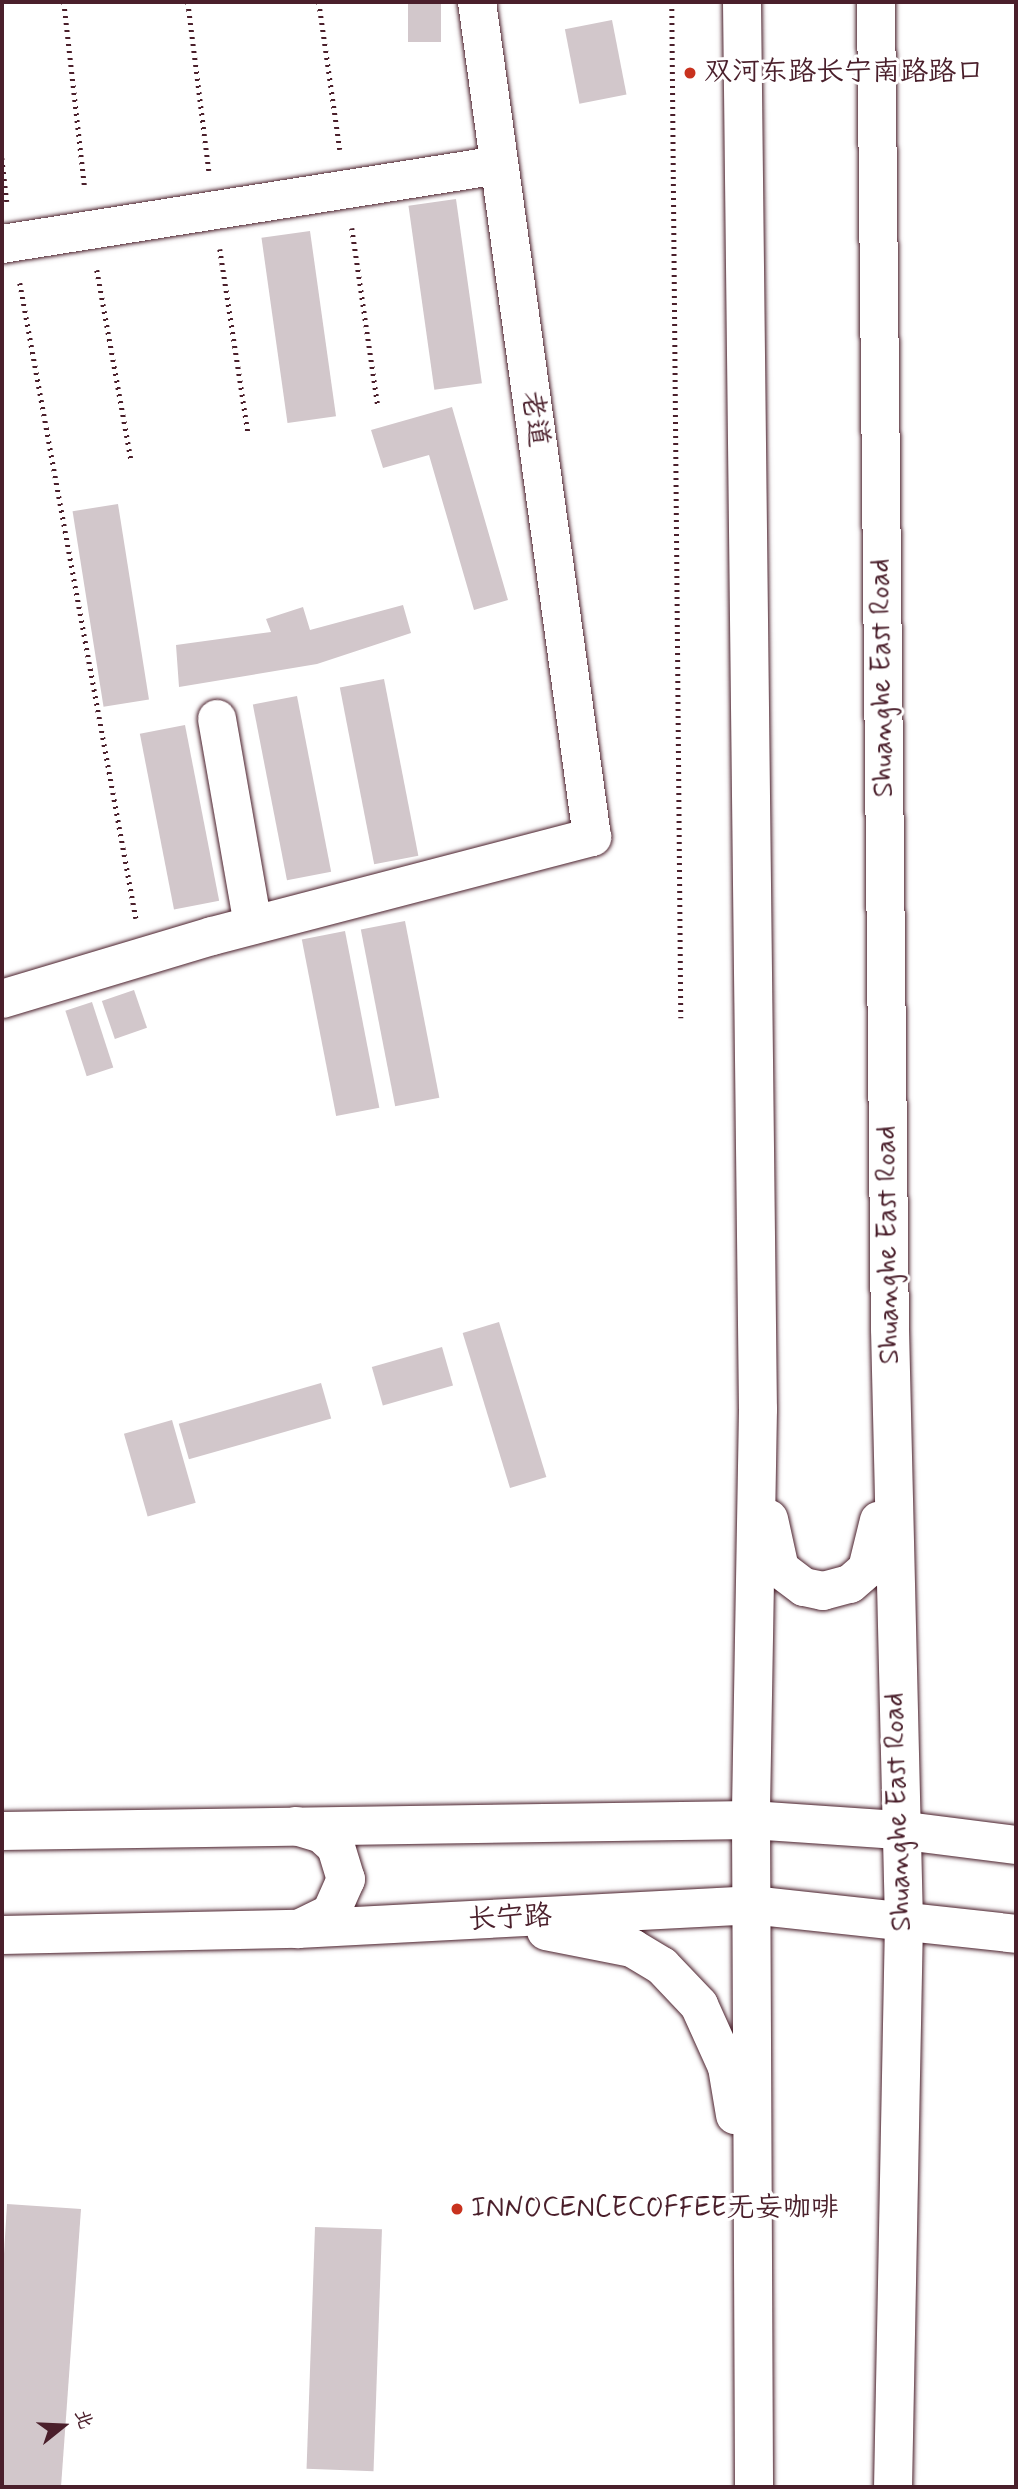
<!DOCTYPE html>
<html>
<head>
<meta charset="utf-8">
<style>
	body { margin:0 }
	#map { position:relative; width:1018px; height:2489px; overflow:hidden; background:#fff; font-family:Mynerve,"LXGW WenKai TC",sans-serif }
	div>[style] { position:absolute }
	.building>* { inset:0; background:#d2c7cb; transform-origin:0 0 }
	.path>* { height:4.5px; margin-top:-2.25px; transform-origin:0; background:repeating-linear-gradient(90deg,#4a1f2b 0 2px,transparent 0 7px) }
	.roads { filter:drop-shadow(0 0 2px #4a1f2b) drop-shadow(0 0 2px #4a1f2b) }
	.minor>* { height:38px; margin:-19px; padding:0 19px; transform-origin:19px; border-radius:19px; background:#fff }
	.tertiary>* { height:38px; margin:-19px; padding:0 19px; transform-origin:19px; border-radius:19px; background:#fff }
	.dots>* { width:19px; height:19px; translate:-50% -50%; box-sizing:border-box; border:4px solid #fff; border-radius:50% }
	span { translate:-50% -50%; white-space:nowrap; text-align:center; line-height:1.15; -webkit-text-stroke:6px #fff; paint-order:stroke }
	.poi-label { font-size:28px; color:#4a1f2b }
	.left { translate:0 -50%; text-align:left }
	.street-label { font-size:28px; color:#4a1f2b }
	.frame { position:absolute; inset:0; border:4px solid #4a1f2b; pointer-events:none }
	.north { position:absolute; left:28px; top:2391px; width:70px; height:70px; -webkit-text-stroke:5px #fff; paint-order:stroke; rotate:72deg; font-size:19px; font-weight:700; line-height:28px; text-align:center; color:#4a1f2b }
	.north::after { content:''; display:block; margin:auto; width:24px; height:32px; background:#4a1f2b; clip-path:polygon(50% 0,100% 100%,50% 72%,0 100%) }
</style>
</head>
<body>
<div id="map">
	<div class="building">
		<i style="left:408px;top:2px;width:33px;height:40px"></i>
		<i style="left:612px;top:20px;width:76px;height:48px;rotate:79deg"></i>
		<i style="left:456px;top:199px;width:186px;height:48px;rotate:82deg"></i>
		<i style="left:310px;top:231px;width:187px;height:49px;rotate:82deg"></i>
		<i style="clip-path:polygon(452px 407px,508px 600px,474px 610px,429px 455px,383px 468px,371px 430px)"></i>
		<i style="left:118px;top:504px;width:198px;height:46px;rotate:81deg"></i>
		<i style="clip-path:polygon(403px 605px,411px 633px,317px 664px,179px 687px,176px 645px,271px 632px,266px 619px,303px 607px,310px 630px)"></i>
		<i style="left:384px;top:679px;width:180px;height:45px;rotate:79deg"></i>
		<i style="left:297px;top:696px;width:179px;height:45px;rotate:79deg"></i>
		<i style="left:185px;top:725px;width:179px;height:46px;rotate:79deg"></i>
		<i style="left:405px;top:921px;width:180px;height:45px;rotate:79deg"></i>
		<i style="left:345px;top:931px;width:180px;height:44px;rotate:79deg"></i>
		<i style="left:134px;top:990px;width:40px;height:34px;rotate:71deg"></i>
		<i style="left:92px;top:1002px;width:69px;height:28px;rotate:72deg"></i>
		<i style="left:499px;top:1322px;width:162px;height:38px;rotate:73deg"></i>
		<i style="left:442px;top:1347px;width:40px;height:73px;rotate:74deg"></i>
		<i style="left:321px;top:1383px;width:37px;height:148px;rotate:74deg"></i>
		<i style="left:172px;top:1420px;width:86px;height:50px;rotate:74deg"></i>
		<i style="clip-path:polygon(7px 2204px,81px 2209px,61px 2487px,2px 2487px,2px 2287px)"></i>
		<i style="left:315px;top:2227px;width:67px;height:242px;rotate:2deg"></i>
	</div>
	<div class="path">
		<i style="left:64px;top:2px;width:188px;rotate:83.6deg"></i>
		<i style="left:188px;top:2px;width:170px;rotate:82.9deg"></i>
		<i style="left:319px;top:2px;width:149px;rotate:81.9deg"></i>
		<i style="left:672px;top:2px;width:1016px;rotate:89.49deg"></i>
		<i style="left:2px;top:158px;width:44px;rotate:83.5deg"></i>
		<i style="left:352px;top:228px;width:181px;rotate:81.7deg"></i>
		<i style="left:220px;top:249px;width:185px;rotate:81.3deg"></i>
		<i style="left:97px;top:270px;width:192px;rotate:79.8deg"></i>
		<i style="left:20px;top:283px;width:646px;rotate:79.65deg"></i>
	</div>
	<div class="roads">
		<div class="minor">
			<i style="left:2px;top:244px;width:503px;rotate:-9.03deg"></i>
			<i style="left:217px;top:719px;width:209px;rotate:80.1deg"></i>
			<i style="left:2px;top:999px;width:219px;rotate:-16.7deg"></i>
			<i style="left:212px;top:936px;width:393px;rotate:-14.6deg"></i>
			<i style="left:592px;top:837px;width:843px;rotate:-97.84deg"></i>
		</div>
		<div class="tertiary">
			<i style="left:742px;top:2px;width:1407px;rotate:89.35deg"></i>
			<i style="left:758px;top:1409px;width:411px;rotate:91deg"></i>
			<i style="left:751px;top:1820px;width:667px;rotate:89.74deg"></i>
			<i style="left:876px;top:2px;width:1327px;rotate:89.4deg"></i>
			<i style="left:890px;top:1329px;width:592px;rotate:88.65deg"></i>
			<i style="left:904px;top:1921px;width:566px;rotate:91.11deg"></i>
			<i style="left:769px;top:1519px;width:51px;rotate:77.6deg"></i>
			<i style="left:780px;top:1569px;width:30px;rotate:37deg"></i>
			<i style="left:804px;top:1587px;width:19px;rotate:12deg"></i>
			<i style="left:823px;top:1591px;width:28px;rotate:-15deg"></i>
			<i style="left:850px;top:1584px;width:23px;rotate:-41deg"></i>
			<i style="left:867px;top:1569px;width:50px;rotate:-76.2deg"></i>
			<i style="left:296px;top:1826px;width:27px;rotate:17deg"></i>
			<i style="left:322px;top:1834px;width:19px;rotate:43deg"></i>
			<i style="left:336px;top:1847px;width:34px;rotate:73deg"></i>
			<i style="left:346px;top:1879px;width:37px;rotate:114deg"></i>
			<i style="left:331px;top:1913px;width:37px;rotate:154deg"></i>
			<i style="left:2px;top:1831px;width:749px;rotate:-0.84deg"></i>
			<i style="left:751px;top:1820px;width:147px;rotate:3.9deg"></i>
			<i style="left:898px;top:1830px;width:119px;rotate:7.2deg"></i>
			<i style="left:546px;top:1931px;width:88px;rotate:11.2deg"></i>
			<i style="left:632px;top:1948px;width:35px;rotate:31deg"></i>
			<i style="left:662px;top:1966px;width:54px;rotate:46.5deg"></i>
			<i style="left:699px;top:2005px;width:68px;rotate:65.7deg"></i>
			<i style="left:727px;top:2067px;width:49px;rotate:80.5deg"></i>
			<i style="left:2px;top:1935px;width:296px;rotate:-1.2deg"></i>
			<i style="left:298px;top:1929px;width:454px;rotate:-3deg"></i>
			<i style="left:751px;top:1905px;width:267px;rotate:6.2deg"></i>
		</div>
	</div>
	<div class="dots">
		<i style="left:690px;top:73px;background:#c8321e"></i>
		<i style="left:457px;top:2209px;background:#c8321e"></i>
	</div>
	<div class="poi-label">
		<span class="left" style="left:704px;top:73px">双河东路长宁南路路口</span>
		<span class="left" style="left:471px;top:2209px">INNOCENCECOFFEE无妄咖啡</span>
	</div>
	<div class="street-label">
		<span style="left:534px;top:419px;rotate:82deg">老道</span>
		<span style="left:883px;top:678px;rotate:-91deg">Shuanghe East Road</span>
		<span style="left:889px;top:1245px;rotate:-91deg">Shuanghe East Road</span>
		<span style="left:899px;top:1812px;rotate:-92deg">Shuanghe East Road</span>
		<span style="left:510px;top:1919px;rotate:-3deg">长宁路</span>
	</div>
	<div class="frame"></div>
	<div class="north">北</div>
</div>
</body>
</html>
